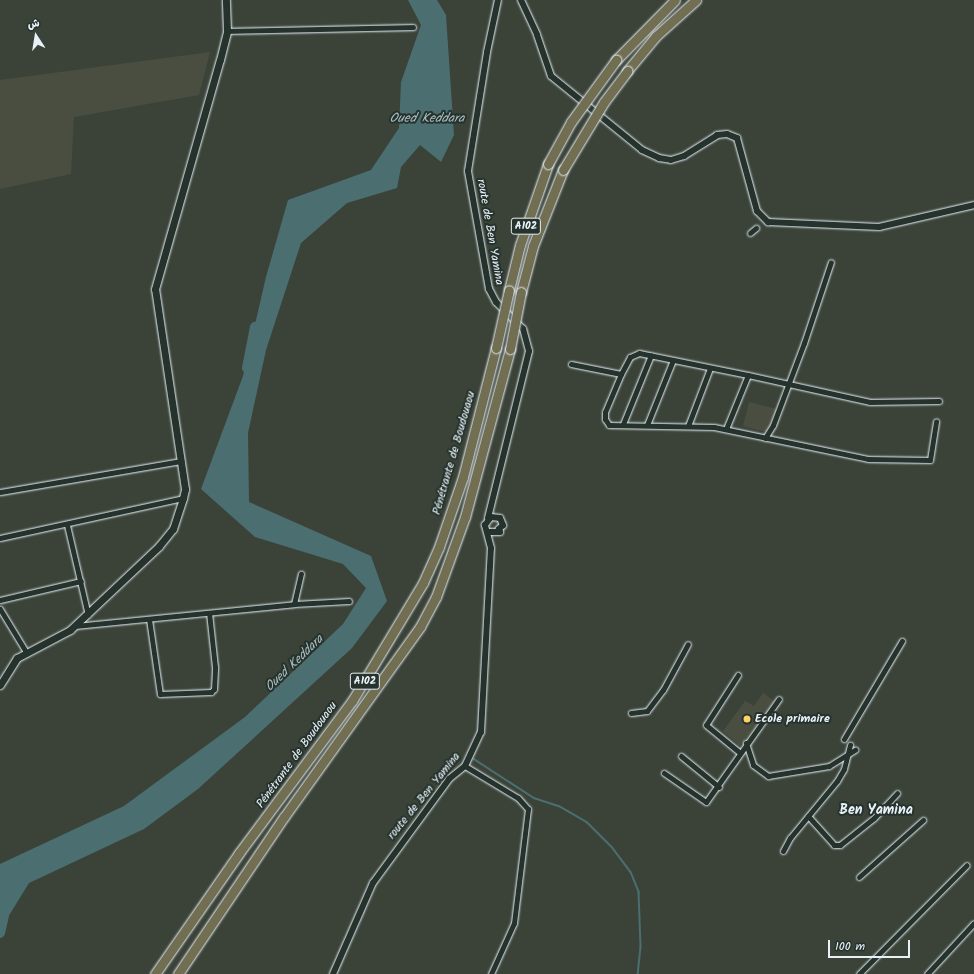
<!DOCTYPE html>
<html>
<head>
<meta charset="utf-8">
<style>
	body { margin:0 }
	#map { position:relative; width:974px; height:974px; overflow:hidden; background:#3b4339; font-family:Kalam,"Playpen Sans Arabic",sans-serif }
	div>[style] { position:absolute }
	.built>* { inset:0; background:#4a4e41; transform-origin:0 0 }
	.water>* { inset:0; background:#4b6e71 }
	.stream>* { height:1.5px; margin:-0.75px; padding:0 0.75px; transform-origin:0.75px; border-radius:0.75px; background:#4b6e71 }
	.river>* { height:10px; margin:-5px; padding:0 5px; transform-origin:5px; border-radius:5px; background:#4b6e71 }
	.roads { filter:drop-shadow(0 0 1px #e8f1f8) drop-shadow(0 0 1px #e8f1f8) }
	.minor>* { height:5px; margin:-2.5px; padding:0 2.5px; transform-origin:2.5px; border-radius:2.5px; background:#26332d }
	.tertiary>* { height:6px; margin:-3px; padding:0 3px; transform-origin:3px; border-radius:3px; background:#26332d }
	.secondary>* { height:7px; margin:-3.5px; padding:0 3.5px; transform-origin:3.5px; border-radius:3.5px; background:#26332d }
	.motorway>* { height:9px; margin:-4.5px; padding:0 4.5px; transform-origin:4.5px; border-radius:4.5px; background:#726e52 }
	.bridges { filter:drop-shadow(0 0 1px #e8f1f8) drop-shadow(0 0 1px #e8f1f8) }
	.motorway-bridge>* { height:9px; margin:-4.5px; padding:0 4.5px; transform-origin:4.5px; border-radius:4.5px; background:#726e52 }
	.dots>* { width:11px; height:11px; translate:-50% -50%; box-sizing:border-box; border:2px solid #26332d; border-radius:50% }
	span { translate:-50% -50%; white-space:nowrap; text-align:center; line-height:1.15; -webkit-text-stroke:4px #26332d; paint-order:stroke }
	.shield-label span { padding:1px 3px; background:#26332d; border:1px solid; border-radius:3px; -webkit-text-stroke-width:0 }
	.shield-label { font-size:11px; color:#e8f1f8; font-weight:700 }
	.street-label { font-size:12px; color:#e8f1f8 }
	.poi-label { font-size:12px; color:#e8f1f8; font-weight:700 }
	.left { translate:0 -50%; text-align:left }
	.water-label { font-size:13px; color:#a9bdc2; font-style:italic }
	.quarter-label { font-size:14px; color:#e8f1f8; font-weight:700 }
	.north { position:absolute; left:16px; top:16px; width:40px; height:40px; -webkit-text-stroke:3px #26332d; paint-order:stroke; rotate:348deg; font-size:11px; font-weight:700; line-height:16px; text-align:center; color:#e8f1f8 }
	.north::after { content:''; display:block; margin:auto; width:14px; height:18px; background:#e8f1f8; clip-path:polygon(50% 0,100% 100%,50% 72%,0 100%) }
	.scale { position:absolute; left:828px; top:940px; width:82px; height:18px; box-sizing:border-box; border:2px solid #e8f1f8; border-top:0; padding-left:5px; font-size:12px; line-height:14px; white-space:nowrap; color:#e8f1f8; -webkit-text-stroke:3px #26332d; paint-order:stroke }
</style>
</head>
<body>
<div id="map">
	<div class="built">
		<i style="clip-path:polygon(210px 52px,199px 95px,74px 117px,71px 174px,0 189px,0 80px)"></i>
		<i style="left:749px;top:402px;width:30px;height:25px;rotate:14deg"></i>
		<i style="clip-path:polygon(763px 693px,776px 702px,740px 746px,723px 731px,745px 701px,754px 706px)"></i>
	</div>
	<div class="water">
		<i style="clip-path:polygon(408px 0,437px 0,446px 15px,454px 135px,441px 162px,420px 145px,401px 167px,397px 188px,347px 203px,301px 243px,266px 350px,248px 433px,249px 502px,371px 556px,387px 601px,352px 648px,198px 789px,144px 829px,29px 883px,0 930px,0 864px,124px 806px,245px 717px,343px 624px,366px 588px,343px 564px,255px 537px,201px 489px,243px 376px,266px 277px,288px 200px,371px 170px,399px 128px,401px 82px,421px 25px)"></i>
	</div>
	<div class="stream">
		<i style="left:474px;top:759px;width:72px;rotate:33deg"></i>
		<i style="left:534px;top:798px;width:26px;rotate:18deg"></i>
		<i style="left:559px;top:806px;width:32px;rotate:30deg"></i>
		<i style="left:587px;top:822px;width:35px;rotate:45deg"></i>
		<i style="left:612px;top:847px;width:31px;rotate:53deg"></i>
		<i style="left:631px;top:872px;width:22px;rotate:68deg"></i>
		<i style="left:639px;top:892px;width:55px;rotate:87.9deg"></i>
		<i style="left:641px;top:947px;width:27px;rotate:96deg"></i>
	</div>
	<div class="river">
		<i style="left:247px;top:368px;width:42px;rotate:-79deg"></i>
		<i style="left:0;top:933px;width:17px;rotate:-77deg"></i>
	</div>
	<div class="roads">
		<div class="minor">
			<i style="left:227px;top:31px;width:186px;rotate:-1.2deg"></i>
			<i style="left:750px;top:233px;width:8px;rotate:-40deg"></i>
			<i style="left:571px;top:364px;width:51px;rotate:11.3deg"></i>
			<i style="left:621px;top:374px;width:41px;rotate:112.8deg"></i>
			<i style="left:605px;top:412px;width:7px;rotate:90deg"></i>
			<i style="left:605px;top:419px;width:7px;rotate:56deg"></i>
			<i style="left:609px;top:425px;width:105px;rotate:1.1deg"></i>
			<i style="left:714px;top:427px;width:157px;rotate:11.7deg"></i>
			<i style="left:868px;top:459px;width:62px;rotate:0.9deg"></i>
			<i style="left:930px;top:460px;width:39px;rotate:-81deg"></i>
			<i style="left:621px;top:374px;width:19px;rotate:-62deg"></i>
			<i style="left:630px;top:357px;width:10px;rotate:-24deg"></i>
			<i style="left:639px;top:353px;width:111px;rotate:11.4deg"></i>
			<i style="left:748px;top:375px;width:58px;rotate:112.2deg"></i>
			<i style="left:748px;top:375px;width:125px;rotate:12.5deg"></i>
			<i style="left:870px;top:402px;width:69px;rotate:-0.8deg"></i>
			<i style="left:623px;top:424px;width:74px;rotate:-67.9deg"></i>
			<i style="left:647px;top:425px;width:70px;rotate:-68.2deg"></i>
			<i style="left:688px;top:426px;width:62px;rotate:-69.2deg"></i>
			<i style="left:765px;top:438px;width:15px;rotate:-58deg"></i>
			<i style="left:773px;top:425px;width:88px;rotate:-69.3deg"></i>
			<i style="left:804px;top:343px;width:85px;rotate:-71.6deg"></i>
			<i style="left:0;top:492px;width:184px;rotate:-9.7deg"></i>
			<i style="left:67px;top:525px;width:92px;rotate:76.9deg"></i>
			<i style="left:0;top:538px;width:187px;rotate:-12.3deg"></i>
			<i style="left:0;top:600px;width:83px;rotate:-13.2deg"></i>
			<i style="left:294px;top:604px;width:55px;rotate:-3.1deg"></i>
			<i style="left:0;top:609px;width:50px;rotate:58.8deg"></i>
			<i style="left:149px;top:619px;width:76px;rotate:81.7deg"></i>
			<i style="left:160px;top:694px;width:51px;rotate:-2.2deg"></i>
			<i style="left:211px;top:692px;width:4px;rotate:-45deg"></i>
			<i style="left:214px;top:689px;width:22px;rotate:-87deg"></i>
			<i style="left:215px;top:667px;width:54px;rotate:-96.3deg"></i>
			<i style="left:75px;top:626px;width:220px;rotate:-5.7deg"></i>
			<i style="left:294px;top:604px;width:31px;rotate:-77deg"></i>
			<i style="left:738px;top:675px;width:59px;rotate:122.6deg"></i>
			<i style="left:706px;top:725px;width:43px;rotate:39.3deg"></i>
			<i style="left:631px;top:713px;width:16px;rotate:-7deg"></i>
			<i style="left:647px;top:711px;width:26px;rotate:-53deg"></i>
			<i style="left:663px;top:690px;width:52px;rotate:-61.5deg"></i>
			<i style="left:844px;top:739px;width:114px;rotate:-59.4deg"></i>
			<i style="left:746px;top:743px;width:23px;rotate:72deg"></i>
			<i style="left:753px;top:765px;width:19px;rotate:36deg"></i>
			<i style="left:768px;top:776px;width:62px;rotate:-9.3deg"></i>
			<i style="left:829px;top:766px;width:31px;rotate:-32deg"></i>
			<i style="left:681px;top:756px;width:49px;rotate:39.2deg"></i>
			<i style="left:465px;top:766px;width:62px;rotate:31.1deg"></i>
			<i style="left:518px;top:798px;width:15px;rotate:48deg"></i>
			<i style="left:528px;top:809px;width:115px;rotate:97deg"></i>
			<i style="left:514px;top:923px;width:56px;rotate:114.3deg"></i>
			<i style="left:664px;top:773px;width:51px;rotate:34.6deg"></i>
			<i style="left:706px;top:802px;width:126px;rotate:-54.7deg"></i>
			<i style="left:808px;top:816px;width:39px;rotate:48deg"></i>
			<i style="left:834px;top:845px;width:6px"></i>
			<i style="left:840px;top:845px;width:43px;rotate:-38.5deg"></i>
			<i style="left:874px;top:818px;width:34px;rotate:-47deg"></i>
			<i style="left:783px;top:851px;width:15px;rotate:-62deg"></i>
			<i style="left:790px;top:838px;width:74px;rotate:-50.5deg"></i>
			<i style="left:837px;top:781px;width:14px;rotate:-60deg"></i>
			<i style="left:844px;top:769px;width:25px;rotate:-76deg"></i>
			<i style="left:859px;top:877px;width:86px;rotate:-41.7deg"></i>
			<i style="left:859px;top:974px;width:153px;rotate:-45.3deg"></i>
			<i style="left:927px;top:974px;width:69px;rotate:-47.3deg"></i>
		</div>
		<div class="tertiary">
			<i style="left:521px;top:0;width:38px;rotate:65deg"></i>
			<i style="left:537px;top:35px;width:43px;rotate:71.1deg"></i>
			<i style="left:551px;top:76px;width:117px;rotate:39.1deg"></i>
			<i style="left:642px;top:150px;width:19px;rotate:25deg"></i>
			<i style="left:659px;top:158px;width:12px;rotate:9deg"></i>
			<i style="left:671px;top:160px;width:14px;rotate:-17deg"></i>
			<i style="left:684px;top:156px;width:39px;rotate:-32deg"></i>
			<i style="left:717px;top:135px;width:10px;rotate:-6deg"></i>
			<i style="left:727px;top:134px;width:11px;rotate:22deg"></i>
			<i style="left:737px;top:138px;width:76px;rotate:74.7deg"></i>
			<i style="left:757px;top:211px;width:16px;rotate:45deg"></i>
			<i style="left:768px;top:222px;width:111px;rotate:2.6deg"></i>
			<i style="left:879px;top:227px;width:98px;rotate:-13deg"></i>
			<i style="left:488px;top:518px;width:172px;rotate:-76.2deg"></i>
			<i style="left:529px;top:351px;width:23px;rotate:-105deg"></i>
			<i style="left:523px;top:329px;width:38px;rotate:-135deg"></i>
			<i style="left:496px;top:302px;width:15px;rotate:-118deg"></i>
			<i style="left:489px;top:289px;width:120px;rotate:-100.1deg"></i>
			<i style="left:468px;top:171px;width:121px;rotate:-80.9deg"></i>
			<i style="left:487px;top:52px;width:53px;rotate:-78.1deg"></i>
			<i style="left:333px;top:974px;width:99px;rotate:-66.3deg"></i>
			<i style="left:373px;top:883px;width:129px;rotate:-53.8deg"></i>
			<i style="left:449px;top:779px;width:21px;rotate:-39deg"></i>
			<i style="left:465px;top:766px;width:38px;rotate:-65deg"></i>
			<i style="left:481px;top:732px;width:184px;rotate:-86.9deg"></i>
			<i style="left:491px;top:548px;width:24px;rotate:-105deg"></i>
			<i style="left:485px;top:525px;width:10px;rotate:-53deg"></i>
			<i style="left:491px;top:517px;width:9px;rotate:6deg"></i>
			<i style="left:500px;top:518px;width:8px;rotate:67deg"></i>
			<i style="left:503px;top:525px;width:6px;rotate:135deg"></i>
			<i style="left:499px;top:529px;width:3px;rotate:72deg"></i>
			<i style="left:500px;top:532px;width:11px;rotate:180deg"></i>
		</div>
		<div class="secondary">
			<i style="left:0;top:685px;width:32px;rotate:-58deg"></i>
			<i style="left:17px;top:658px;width:60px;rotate:-27.8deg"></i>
			<i style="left:70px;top:630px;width:122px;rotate:-43.3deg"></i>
			<i style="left:159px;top:546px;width:22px;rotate:-51deg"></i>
			<i style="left:173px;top:529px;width:33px;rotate:-72deg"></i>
			<i style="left:183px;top:498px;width:9px;rotate:-77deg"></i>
			<i style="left:185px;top:489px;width:202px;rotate:-98.5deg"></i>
			<i style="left:155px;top:289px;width:238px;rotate:-74.2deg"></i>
			<i style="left:220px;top:60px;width:30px;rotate:-76deg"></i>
			<i style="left:227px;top:31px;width:31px;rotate:-92deg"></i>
		</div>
		<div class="motorway">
			<i style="left:616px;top:60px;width:84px;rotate:-45.5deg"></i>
			<i style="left:627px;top:71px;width:45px;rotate:-50.4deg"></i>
			<i style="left:656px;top:36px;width:54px;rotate:-42deg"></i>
			<i style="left:509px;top:290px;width:46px;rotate:-76.3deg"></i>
			<i style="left:520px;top:245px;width:86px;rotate:-70.9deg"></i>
			<i style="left:521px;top:292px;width:48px;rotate:-75.4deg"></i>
			<i style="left:533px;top:246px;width:82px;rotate:-68.5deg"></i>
			<i style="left:155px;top:974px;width:147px;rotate:-55.2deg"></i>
			<i style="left:239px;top:853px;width:189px;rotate:-53.4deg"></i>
			<i style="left:352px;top:701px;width:138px;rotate:-59deg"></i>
			<i style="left:423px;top:583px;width:39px;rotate:-66deg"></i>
			<i style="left:439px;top:547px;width:74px;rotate:-71.1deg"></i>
			<i style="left:463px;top:477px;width:133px;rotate:-75.7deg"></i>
			<i style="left:178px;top:974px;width:189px;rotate:-56deg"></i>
			<i style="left:284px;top:817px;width:234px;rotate:-54.4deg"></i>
			<i style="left:420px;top:627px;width:34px;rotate:-62deg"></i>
			<i style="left:436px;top:597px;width:85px;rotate:-70.1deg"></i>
			<i style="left:465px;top:517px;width:174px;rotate:-75deg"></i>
		</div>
	</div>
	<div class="bridges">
		<div class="motorway-bridge">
			<i style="left:548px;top:164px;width:48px;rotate:-61.3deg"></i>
			<i style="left:571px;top:122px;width:77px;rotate:-54deg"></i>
			<i style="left:563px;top:170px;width:79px;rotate:-58.9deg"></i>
			<i style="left:604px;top:102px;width:39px;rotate:-53deg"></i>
			<i style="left:496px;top:348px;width:59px;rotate:-77.4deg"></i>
			<i style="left:510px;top:349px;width:58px;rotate:-79.1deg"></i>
		</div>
	</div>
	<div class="dots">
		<i style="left:747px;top:719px;background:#ffd166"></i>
	</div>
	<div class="shield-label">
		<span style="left:526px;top:226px">A102</span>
		<span style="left:365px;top:681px">A102</span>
	</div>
	<div class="street-label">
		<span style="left:490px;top:232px;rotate:80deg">route de Ben Yamina</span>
		<span style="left:454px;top:453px;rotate:-74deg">Pénétrante de Boudouaou</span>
		<span style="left:297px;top:755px;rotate:-54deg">Pénétrante de Boudouaou</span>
		<span style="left:424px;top:796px;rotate:-51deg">route de Ben Yamina</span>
	</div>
	<div class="poi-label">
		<span class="left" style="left:755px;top:719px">Ecole primaire</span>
	</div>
	<div class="water-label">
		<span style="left:427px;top:119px">Oued Keddara</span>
		<span style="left:295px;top:664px;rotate:-44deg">Oued Keddara</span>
	</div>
	<div class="quarter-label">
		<span style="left:876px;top:810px">Ben Yamina</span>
	</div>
	<div class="north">ش</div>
	<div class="scale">100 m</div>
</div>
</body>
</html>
